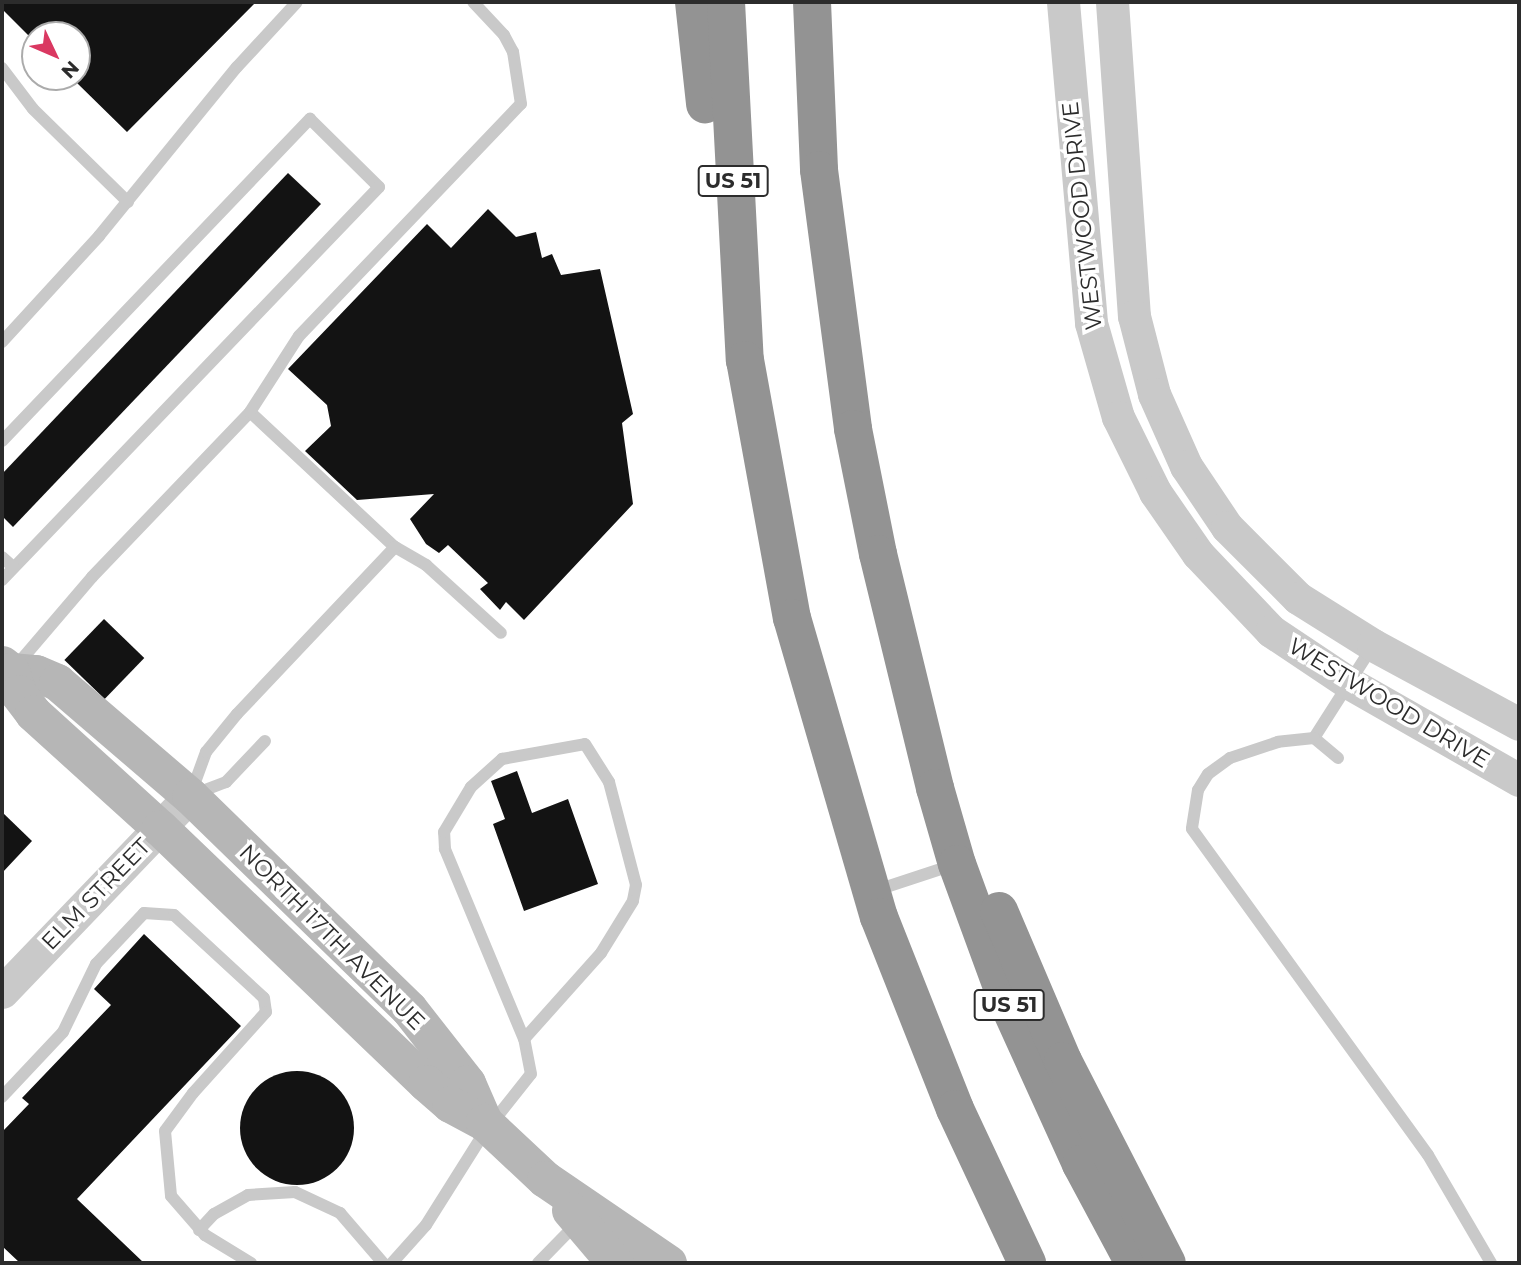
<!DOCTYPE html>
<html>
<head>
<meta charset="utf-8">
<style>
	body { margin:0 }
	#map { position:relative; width:1521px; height:1265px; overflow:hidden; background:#fff; font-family:Montserrat,sans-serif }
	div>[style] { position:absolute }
	.building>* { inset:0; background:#131313; transform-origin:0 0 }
	.round { border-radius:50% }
	.service>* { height:12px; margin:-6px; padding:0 6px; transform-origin:6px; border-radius:6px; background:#c9c9c9 }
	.tertiary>* { height:33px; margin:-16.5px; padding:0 16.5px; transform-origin:16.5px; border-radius:16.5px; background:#c9c9c9 }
	.secondary>* { height:37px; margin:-18.5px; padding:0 18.5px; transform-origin:18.5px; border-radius:18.5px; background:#b6b6b6 }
	.motorway>* { height:38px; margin:-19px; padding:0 19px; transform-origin:19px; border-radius:19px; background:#939393 }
	span { translate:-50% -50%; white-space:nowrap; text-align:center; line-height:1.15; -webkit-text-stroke:7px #fff; paint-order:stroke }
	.shield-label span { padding:2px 5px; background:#fff; border:2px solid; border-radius:5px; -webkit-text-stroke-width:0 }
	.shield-label { font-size:21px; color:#2c2c2c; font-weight:700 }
	.street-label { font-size:23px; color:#2c2c2c }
	.frame { position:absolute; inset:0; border:4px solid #2c2c2c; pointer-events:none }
	.north { position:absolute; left:21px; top:21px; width:70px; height:70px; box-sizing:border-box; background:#fff; border:2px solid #ababab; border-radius:50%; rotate:134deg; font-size:19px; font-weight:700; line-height:28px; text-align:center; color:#2c2c2c }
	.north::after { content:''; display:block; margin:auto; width:24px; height:32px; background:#da3861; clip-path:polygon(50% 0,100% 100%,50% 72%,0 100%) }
</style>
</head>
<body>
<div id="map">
	<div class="building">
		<i style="clip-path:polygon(2px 2px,256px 2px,127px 132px,77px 83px,77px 35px,28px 35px,2px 9px)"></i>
		<i style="clip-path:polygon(288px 173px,321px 204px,13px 527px,2px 516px,2px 474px)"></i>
		<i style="clip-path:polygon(488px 209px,516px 237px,536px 232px,542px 258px,552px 254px,561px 275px,600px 269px,633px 414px,622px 423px,633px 504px,524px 620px,506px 602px,500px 610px,480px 589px,488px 583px,448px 545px,439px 553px,426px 544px,410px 519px,434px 494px,357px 500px,305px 451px,331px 426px,327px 405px,288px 369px,427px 224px,451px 248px)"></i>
		<i style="left:104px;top:619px;width:56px;height:57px;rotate:44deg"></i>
		<i style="clip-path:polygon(517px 771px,532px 813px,568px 799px,598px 884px,524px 911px,493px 824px,505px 819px,491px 781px)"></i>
		<i style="clip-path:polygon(2px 812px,32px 841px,2px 873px)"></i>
		<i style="clip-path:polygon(144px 934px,241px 1026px,77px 1199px,144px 1263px,20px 1263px,2px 1246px,2px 1132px,29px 1104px,22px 1098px,111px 1005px,94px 989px)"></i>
		<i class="round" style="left:240px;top:1071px;width:114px;height:114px"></i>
	</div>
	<div class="service">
		<i style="left:2px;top:68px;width:51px;rotate:52.9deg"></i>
		<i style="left:33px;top:109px;width:133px;rotate:44.4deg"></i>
		<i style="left:2px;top:342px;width:144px;rotate:-47.5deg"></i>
		<i style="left:99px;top:236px;width:218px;rotate:-50.8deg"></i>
		<i style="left:237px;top:67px;width:88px;rotate:-47.3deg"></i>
		<i style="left:250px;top:412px;width:198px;rotate:43deg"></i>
		<i style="left:395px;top:547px;width:36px;rotate:30deg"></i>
		<i style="left:426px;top:565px;width:101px;rotate:42.2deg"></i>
		<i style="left:2px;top:441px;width:446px;rotate:-46.3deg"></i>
		<i style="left:310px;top:119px;width:97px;rotate:44.6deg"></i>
		<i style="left:379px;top:187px;width:545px;rotate:133.81deg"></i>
		<i style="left:2px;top:557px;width:15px;rotate:42deg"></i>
		<i style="left:16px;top:666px;width:117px;rotate:-49.5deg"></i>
		<i style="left:92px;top:577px;width:228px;rotate:-46.2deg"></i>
		<i style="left:250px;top:412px;width:90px;rotate:-57.2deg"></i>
		<i style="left:299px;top:336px;width:321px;rotate:-46.3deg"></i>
		<i style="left:521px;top:104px;width:53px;rotate:-98.7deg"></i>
		<i style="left:513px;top:52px;width:19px;rotate:-118deg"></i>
		<i style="left:504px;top:35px;width:45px;rotate:-133.2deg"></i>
		<i style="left:1314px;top:738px;width:108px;rotate:-57.5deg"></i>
		<i style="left:265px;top:741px;width:57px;rotate:133.6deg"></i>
		<i style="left:226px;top:782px;width:39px;rotate:159deg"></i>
		<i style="left:190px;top:796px;width:47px;rotate:-70deg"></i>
		<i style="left:206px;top:752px;width:49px;rotate:-50.8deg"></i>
		<i style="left:237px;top:714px;width:230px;rotate:-46.6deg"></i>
		<i style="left:1338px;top:758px;width:31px;rotate:-140deg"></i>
		<i style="left:1314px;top:738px;width:36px;rotate:174deg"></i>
		<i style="left:1278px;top:742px;width:51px;rotate:161.6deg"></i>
		<i style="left:1230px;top:758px;width:27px;rotate:144deg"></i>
		<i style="left:1208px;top:774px;width:19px;rotate:122deg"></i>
		<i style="left:1198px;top:790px;width:39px;rotate:99deg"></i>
		<i style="left:1192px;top:829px;width:402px;rotate:54.1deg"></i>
		<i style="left:1428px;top:1155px;width:125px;rotate:59.7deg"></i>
		<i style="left:877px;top:890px;width:80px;rotate:-18.2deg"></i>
		<i style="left:2px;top:1097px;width:89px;rotate:-46.8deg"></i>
		<i style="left:63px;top:1032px;width:76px;rotate:-64.1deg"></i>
		<i style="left:96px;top:964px;width:70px;rotate:-46.7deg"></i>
		<i style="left:144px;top:913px;width:30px;rotate:4deg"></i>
		<i style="left:174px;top:915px;width:122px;rotate:42.7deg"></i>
		<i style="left:264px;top:998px;width:14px;rotate:82deg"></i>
		<i style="left:266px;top:1012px;width:109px;rotate:132deg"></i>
		<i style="left:193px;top:1093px;width:47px;rotate:126.4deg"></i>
		<i style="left:165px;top:1131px;width:65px;rotate:84.7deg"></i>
		<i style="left:171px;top:1196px;width:52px;rotate:48.9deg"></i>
		<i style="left:205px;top:1235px;width:54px;rotate:31.3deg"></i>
		<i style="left:199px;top:1230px;width:22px;rotate:-47deg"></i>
		<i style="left:214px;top:1214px;width:39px;rotate:-29deg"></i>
		<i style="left:248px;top:1195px;width:47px;rotate:-3.7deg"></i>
		<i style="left:295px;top:1192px;width:50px;rotate:25deg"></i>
		<i style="left:340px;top:1213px;width:66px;rotate:49.3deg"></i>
		<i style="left:392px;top:1263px;width:51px;rotate:-48.2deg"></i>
		<i style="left:426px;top:1225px;width:109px;rotate:-57.8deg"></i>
		<i style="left:484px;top:1133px;width:75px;rotate:-51.5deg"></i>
		<i style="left:531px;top:1074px;width:36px;rotate:-101deg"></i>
		<i style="left:524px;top:1039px;width:206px;rotate:-112.6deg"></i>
		<i style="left:445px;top:849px;width:17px;rotate:-93deg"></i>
		<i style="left:444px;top:832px;width:52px;rotate:-59deg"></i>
		<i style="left:471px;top:787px;width:42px;rotate:-42.1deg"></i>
		<i style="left:502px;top:759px;width:84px;rotate:-10.2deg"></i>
		<i style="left:585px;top:744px;width:45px;rotate:57.7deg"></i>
		<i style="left:609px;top:782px;width:106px;rotate:75.3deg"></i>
		<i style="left:636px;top:885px;width:16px;rotate:101deg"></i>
		<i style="left:633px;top:901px;width:61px;rotate:121.6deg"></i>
		<i style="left:601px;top:953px;width:115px;rotate:131.8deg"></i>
		<i style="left:538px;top:1263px;width:54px;rotate:-45.7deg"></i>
	</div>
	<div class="tertiary">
		<i style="left:1063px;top:2px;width:322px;rotate:85deg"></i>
		<i style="left:1091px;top:323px;width:98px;rotate:74deg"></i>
		<i style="left:1118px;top:417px;width:84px;rotate:63.7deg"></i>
		<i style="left:1155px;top:492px;width:75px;rotate:55.3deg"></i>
		<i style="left:1198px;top:554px;width:106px;rotate:46.5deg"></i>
		<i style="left:1271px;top:631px;width:94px;rotate:33.7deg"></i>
		<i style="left:1349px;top:683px;width:196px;rotate:29.7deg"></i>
		<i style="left:1112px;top:2px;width:315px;rotate:86deg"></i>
		<i style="left:1134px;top:316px;width:81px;rotate:75.6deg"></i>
		<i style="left:1154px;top:394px;width:79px;rotate:66deg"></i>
		<i style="left:1186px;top:466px;width:73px;rotate:56.1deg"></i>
		<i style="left:1227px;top:527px;width:100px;rotate:45deg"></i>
		<i style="left:1298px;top:598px;width:89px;rotate:32.1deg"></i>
		<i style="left:1373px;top:645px;width:166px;rotate:28.4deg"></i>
		<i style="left:2px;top:992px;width:272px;rotate:-46.2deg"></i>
	</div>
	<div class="secondary">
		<i style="left:2px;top:664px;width:11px;rotate:38deg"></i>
		<i style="left:11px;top:671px;width:25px;rotate:5deg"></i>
		<i style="left:36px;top:673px;width:23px;rotate:23deg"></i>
		<i style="left:57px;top:682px;width:175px;rotate:40.6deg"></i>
		<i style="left:190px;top:796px;width:305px;rotate:44.2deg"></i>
		<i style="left:409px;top:1009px;width:94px;rotate:51.9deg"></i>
		<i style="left:467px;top:1083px;width:43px;rotate:66.4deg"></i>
		<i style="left:11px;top:671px;width:23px;rotate:72deg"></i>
		<i style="left:18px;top:693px;width:25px;rotate:53deg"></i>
		<i style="left:33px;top:713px;width:171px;rotate:42.2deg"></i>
		<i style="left:160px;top:828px;width:368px;rotate:43.8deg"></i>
		<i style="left:426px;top:1083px;width:32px;rotate:41deg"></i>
		<i style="left:450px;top:1104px;width:38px;rotate:28deg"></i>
		<i style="left:484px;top:1122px;width:83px;rotate:43.1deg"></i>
		<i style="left:545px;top:1179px;width:149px;rotate:34.3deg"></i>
		<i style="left:570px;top:1210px;width:70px;rotate:49.7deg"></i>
	</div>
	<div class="motorway">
		<i style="left:694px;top:2px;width:103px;rotate:83.8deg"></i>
		<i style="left:726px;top:2px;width:359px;rotate:87deg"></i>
		<i style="left:745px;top:360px;width:262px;rotate:79.7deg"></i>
		<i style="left:792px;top:618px;width:311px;rotate:73.8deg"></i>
		<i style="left:879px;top:917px;width:206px;rotate:68.4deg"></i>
		<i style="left:955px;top:1109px;width:170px;rotate:64.9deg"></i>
		<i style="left:812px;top:2px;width:168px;rotate:87.6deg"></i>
		<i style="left:819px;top:170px;width:261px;rotate:82.5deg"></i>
		<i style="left:853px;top:429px;width:127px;rotate:78.7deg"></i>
		<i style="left:878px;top:554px;width:241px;rotate:76.3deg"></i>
		<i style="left:935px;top:788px;width:79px;rotate:73.9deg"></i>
		<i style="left:957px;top:864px;width:148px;rotate:69.9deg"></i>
		<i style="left:1008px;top:1003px;width:177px;rotate:65.6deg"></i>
		<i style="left:1081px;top:1164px;width:112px;rotate:61.8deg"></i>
		<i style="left:999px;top:911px;width:163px;rotate:66.9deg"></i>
		<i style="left:1063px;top:1061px;width:227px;rotate:62.8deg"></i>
	</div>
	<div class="shield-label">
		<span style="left:733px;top:181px">US 51</span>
		<span style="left:1009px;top:1005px">US 51</span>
	</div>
	<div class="street-label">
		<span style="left:1082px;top:216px;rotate:-96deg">WESTWOOD DRIVE</span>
		<span style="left:1389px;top:703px;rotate:31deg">WESTWOOD DRIVE</span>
		<span style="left:96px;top:894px;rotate:-46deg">ELM STREET</span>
		<span style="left:332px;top:937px;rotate:45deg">NORTH 17TH AVENUE</span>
	</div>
	<div class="frame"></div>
	<div class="north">N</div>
</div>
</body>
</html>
